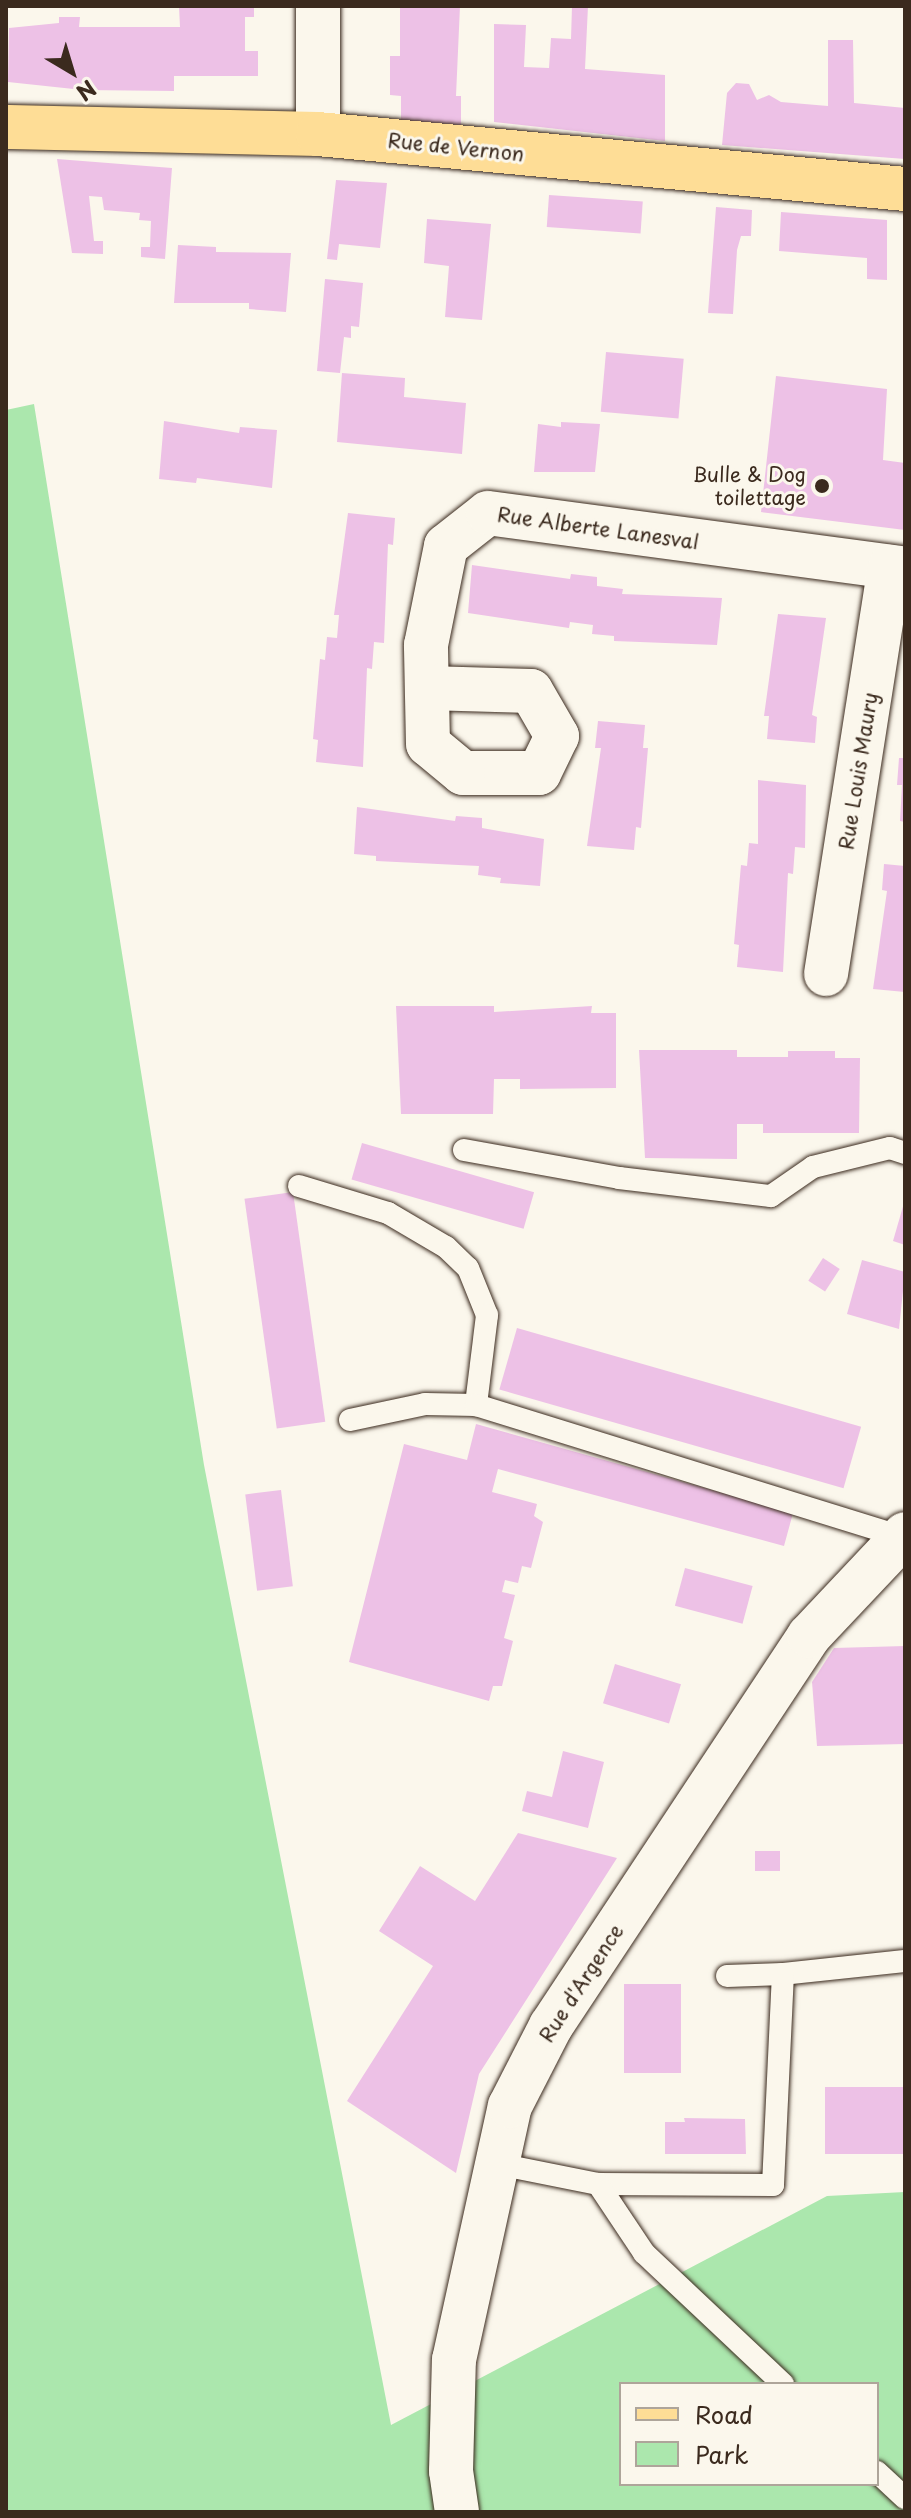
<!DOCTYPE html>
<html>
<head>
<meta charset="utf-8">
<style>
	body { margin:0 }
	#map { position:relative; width:911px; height:2518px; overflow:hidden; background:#fbf7ec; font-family:"Playpen Sans",sans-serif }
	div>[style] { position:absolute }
	.green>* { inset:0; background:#abe7ad }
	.building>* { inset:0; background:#edc1e6; transform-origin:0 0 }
	.roads { filter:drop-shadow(0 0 2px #3b2a1e) drop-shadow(0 0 2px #3b2a1e) }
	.service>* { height:22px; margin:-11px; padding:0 11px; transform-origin:11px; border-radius:11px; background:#fbf7ec }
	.minor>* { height:44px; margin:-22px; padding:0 22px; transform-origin:22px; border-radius:22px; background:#fbf7ec }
	.primary>* { height:44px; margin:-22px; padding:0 22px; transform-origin:22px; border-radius:22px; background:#fedd96 }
	.dots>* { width:22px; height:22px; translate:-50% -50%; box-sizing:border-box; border:4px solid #fbf7ec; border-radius:50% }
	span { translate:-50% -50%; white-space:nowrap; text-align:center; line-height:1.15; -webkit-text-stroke:6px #fbf7ec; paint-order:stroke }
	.street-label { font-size:20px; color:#3b2a1e }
	.poi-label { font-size:20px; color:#3b2a1e }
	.right { translate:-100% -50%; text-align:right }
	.frame { position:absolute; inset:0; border:8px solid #3b2a1e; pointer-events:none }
	.legend { position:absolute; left:619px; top:2382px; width:260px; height:104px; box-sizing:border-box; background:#fbf7ec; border:2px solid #aea59a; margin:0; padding:10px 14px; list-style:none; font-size:24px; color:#3b2a1e }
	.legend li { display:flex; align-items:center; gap:16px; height:40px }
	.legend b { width:40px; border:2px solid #aea59a }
	.north { position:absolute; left:32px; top:32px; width:80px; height:80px; -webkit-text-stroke:6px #fbf7ec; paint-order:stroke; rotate:142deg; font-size:22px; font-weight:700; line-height:32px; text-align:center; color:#3b2a1e }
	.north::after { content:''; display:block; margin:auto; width:28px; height:36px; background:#3b2a1e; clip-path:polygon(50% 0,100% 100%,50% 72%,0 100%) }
</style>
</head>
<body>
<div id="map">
	<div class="green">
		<i style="clip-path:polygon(evenodd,34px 404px,204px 1465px,391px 2425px,827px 2196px,905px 2192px,905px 2512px,6px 2512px,6px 410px,34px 404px,621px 2384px,877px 2384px,877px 2484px,621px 2484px,621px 2384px)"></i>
	</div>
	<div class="building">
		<i style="clip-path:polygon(179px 6px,254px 6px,254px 17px,245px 17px,245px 51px,258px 51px,258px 76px,174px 76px,174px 91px,83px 90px,8px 82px,9px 28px,59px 23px,59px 17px,80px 17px,79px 27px,180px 27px)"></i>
		<i style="clip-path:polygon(400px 6px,460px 6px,456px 96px,461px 96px,461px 125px,401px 120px,401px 96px,390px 95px,390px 56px,400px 56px)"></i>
		<i style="clip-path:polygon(572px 6px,588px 6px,585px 69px,665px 75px,665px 141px,494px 122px,494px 24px,526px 25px,524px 67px,549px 68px,551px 38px,571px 39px)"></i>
		<i style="clip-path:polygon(828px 40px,853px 40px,854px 103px,905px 108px,905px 159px,722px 145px,727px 93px,736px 83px,749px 84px,757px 100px,769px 95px,781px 102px,828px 106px)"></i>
		<i style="clip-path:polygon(57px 159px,172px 168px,165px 259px,141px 257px,141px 247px,150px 247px,151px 221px,139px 220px,140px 213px,104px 210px,102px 197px,89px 196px,94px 241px,103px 241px,103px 254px,72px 253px)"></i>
		<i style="clip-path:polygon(336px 180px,387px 183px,380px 248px,339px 244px,337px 260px,327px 259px)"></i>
		<i style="left:549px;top:195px;width:94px;height:32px;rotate:4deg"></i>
		<i style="clip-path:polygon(716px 207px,752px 210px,751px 236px,741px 236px,737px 250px,733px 314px,708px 313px)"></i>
		<i style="clip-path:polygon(781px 212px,887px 220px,887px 280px,867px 279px,867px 258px,779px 251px)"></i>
		<i style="clip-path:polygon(427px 219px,491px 224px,482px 320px,445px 317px,449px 266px,424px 263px)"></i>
		<i style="clip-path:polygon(178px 245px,216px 247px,216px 252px,291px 253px,286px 312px,249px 309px,249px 303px,174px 303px)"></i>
		<i style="clip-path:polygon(325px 279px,363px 283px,359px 327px,351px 326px,351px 338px,344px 337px,340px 373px,317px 371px)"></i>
		<i style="left:606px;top:352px;width:78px;height:60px;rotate:5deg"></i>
		<i style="clip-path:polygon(342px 373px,405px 378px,404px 397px,466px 403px,462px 454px,337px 442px)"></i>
		<i style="clip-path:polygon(776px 376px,887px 389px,883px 460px,905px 463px,905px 530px,761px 512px)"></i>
		<i style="clip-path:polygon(164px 421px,239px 433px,240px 427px,277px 430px,272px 488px,197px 478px,196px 483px,159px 479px)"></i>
		<i style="clip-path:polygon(561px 422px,600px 424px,595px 472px,534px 472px,538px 424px,561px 427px)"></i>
		<i style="clip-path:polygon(348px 513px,395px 518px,393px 545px,388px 544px,384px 643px,374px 642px,372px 669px,367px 668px,363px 767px,316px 762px,318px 740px,313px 739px,320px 659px,325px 660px,327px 637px,337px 638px,339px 615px,334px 615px)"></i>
		<i style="clip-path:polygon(472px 565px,570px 579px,571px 574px,597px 577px,597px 586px,623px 589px,622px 594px,722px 598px,717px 645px,614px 641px,614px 636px,592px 634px,593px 625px,570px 622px,569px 628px,468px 613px)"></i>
		<i style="clip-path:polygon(778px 614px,826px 618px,812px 715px,817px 717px,815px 743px,767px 739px,769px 716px,764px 716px)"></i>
		<i style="clip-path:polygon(598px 721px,645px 725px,643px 748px,648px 748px,641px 828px,636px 827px,634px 850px,587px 846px,601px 748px,595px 748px)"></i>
		<i style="clip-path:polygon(899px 758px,905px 758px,905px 822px,900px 821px,902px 785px,897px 785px)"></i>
		<i style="clip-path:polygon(758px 780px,806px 785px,805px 848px,795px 847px,793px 874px,788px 873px,783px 972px,737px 967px,739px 945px,734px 944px,741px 865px,747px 866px,749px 843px,758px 844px)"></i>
		<i style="clip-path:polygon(357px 807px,455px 821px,456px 816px,482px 818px,482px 828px,544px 839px,540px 886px,500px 883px,501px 878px,478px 875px,479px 866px,376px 861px,376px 856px,354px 854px)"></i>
		<i style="clip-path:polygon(884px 864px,905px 866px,905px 992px,873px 989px,887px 891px,882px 890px)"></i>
		<i style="clip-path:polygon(396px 1006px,494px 1006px,494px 1012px,592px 1006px,591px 1013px,616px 1013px,616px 1088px,520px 1089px,520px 1079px,494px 1079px,493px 1114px,401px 1114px)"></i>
		<i style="clip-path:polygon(639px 1050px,737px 1050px,737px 1057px,788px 1057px,788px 1051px,835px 1051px,835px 1058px,860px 1058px,859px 1133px,763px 1133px,763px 1124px,737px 1124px,737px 1159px,645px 1158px)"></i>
		<i style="left:362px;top:1143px;width:179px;height:38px;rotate:16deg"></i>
		<i style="left:293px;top:1192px;width:232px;height:49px;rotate:82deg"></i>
		<i style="clip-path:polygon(904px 1203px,905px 1203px,905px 1245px,893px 1241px)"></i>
		<i style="left:823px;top:1258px;width:20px;height:27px;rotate:33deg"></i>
		<i style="clip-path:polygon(862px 1260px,905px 1272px,899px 1329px,847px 1314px)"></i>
		<i style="left:517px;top:1328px;width:358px;height:64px;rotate:16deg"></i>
		<i style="clip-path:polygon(476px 1424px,793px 1513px,784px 1546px,498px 1469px,492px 1492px,537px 1504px,534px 1516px,543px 1522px,531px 1568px,522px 1566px,518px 1583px,505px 1580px,502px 1592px,515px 1595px,504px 1638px,513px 1641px,502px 1686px,493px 1686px,489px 1701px,349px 1662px,404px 1444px,467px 1460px)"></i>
		<i style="left:281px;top:1490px;width:97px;height:36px;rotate:83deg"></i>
		<i style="left:685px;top:1568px;width:70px;height:39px;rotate:15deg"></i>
		<i style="clip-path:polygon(905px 1646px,905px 1744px,817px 1746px,812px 1682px,834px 1648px)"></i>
		<i style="left:615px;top:1664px;width:69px;height:41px;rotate:17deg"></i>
		<i style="clip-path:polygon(563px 1751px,604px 1762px,588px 1828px,522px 1811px,527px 1791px,552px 1797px)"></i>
		<i style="clip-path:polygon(518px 1833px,617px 1858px,479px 2074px,456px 2173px,347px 2101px,433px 1966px,379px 1931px,420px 1866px,475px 1901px)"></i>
		<i style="left:755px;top:1851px;width:25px;height:20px"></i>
		<i style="left:624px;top:1984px;width:57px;height:89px"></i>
		<i style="left:825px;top:2087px;width:80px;height:67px"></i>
		<i style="clip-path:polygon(684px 2118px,745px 2119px,746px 2154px,665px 2154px,665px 2122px,685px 2122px)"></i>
	</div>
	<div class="roads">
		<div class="service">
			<i style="left:464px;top:1150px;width:158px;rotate:10.2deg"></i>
			<i style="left:619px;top:1178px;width:153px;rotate:6.8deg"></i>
			<i style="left:771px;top:1196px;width:51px;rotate:-34.6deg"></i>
			<i style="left:813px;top:1167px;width:79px;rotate:-13.9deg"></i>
			<i style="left:890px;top:1148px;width:16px;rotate:18deg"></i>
			<i style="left:299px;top:1186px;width:93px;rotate:16.9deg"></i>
			<i style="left:388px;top:1213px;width:67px;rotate:30.4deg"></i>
			<i style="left:446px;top:1247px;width:30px;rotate:44deg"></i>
			<i style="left:468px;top:1268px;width:51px;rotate:68deg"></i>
			<i style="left:487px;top:1315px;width:91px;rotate:97deg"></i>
			<i style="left:350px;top:1420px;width:77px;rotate:-12deg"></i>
			<i style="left:425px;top:1404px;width:51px;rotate:1.1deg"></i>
			<i style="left:476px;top:1405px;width:446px;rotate:17.2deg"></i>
			<i style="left:783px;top:1974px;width:123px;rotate:-6.1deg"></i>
			<i style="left:493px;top:2163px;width:107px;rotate:11.3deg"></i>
			<i style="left:598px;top:2184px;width:175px;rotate:0.3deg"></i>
			<i style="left:773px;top:2185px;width:211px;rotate:-87.3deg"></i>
			<i style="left:783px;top:1974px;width:56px;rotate:178deg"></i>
			<i style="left:598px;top:2184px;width:83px;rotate:56.3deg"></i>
			<i style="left:644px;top:2253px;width:191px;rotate:43.3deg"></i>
			<i style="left:877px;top:2472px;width:38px;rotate:43deg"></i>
		</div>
		<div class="minor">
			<i style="left:318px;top:6px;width:128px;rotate:90deg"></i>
			<i style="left:427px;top:688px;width:104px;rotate:1.7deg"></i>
			<i style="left:531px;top:691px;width:52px;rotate:60deg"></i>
			<i style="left:557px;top:736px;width:41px;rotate:115.9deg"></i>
			<i style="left:539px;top:773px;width:76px;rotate:180deg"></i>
			<i style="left:463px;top:773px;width:45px;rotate:-140.4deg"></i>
			<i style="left:428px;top:744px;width:99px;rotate:-91.2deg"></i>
			<i style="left:426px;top:645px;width:101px;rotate:-78.6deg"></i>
			<i style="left:446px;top:546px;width:53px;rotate:-38.2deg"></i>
			<i style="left:488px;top:513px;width:421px;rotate:7.6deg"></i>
			<i style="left:826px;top:974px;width:412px;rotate:-81.1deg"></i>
			<i style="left:457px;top:2512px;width:41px;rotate:-98.3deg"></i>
			<i style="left:451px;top:2471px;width:111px;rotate:-88.5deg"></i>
			<i style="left:454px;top:2360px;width:260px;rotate:-77.6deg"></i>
			<i style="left:510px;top:2106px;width:90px;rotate:-62.9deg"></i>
			<i style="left:551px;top:2026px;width:468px;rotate:-56.5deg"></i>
			<i style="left:809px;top:1636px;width:140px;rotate:-46.7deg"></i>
		</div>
		<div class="primary">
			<i style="left:6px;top:127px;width:312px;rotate:1.3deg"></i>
			<i style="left:318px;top:134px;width:590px;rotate:5.35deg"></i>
		</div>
	</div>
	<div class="dots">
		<i style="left:822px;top:486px;background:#3b2a1e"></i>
	</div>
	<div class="street-label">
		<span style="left:456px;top:147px;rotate:6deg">Rue de Vernon</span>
		<span style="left:598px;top:528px;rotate:8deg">Rue Alberte Lanesval</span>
		<span style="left:858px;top:771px;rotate:-81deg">Rue Louis Maury</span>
		<span style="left:581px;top:1983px;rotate:-57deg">Rue d'Argence</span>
	</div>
	<div class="poi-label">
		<span class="right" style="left:806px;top:486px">Bulle &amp; Dog<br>toilettage</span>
	</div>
	<div class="frame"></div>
	<ul class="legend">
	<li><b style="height:10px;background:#fedd96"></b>Road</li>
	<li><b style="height:22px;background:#abe7ad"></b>Park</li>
	</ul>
	<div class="north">N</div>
</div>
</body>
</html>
